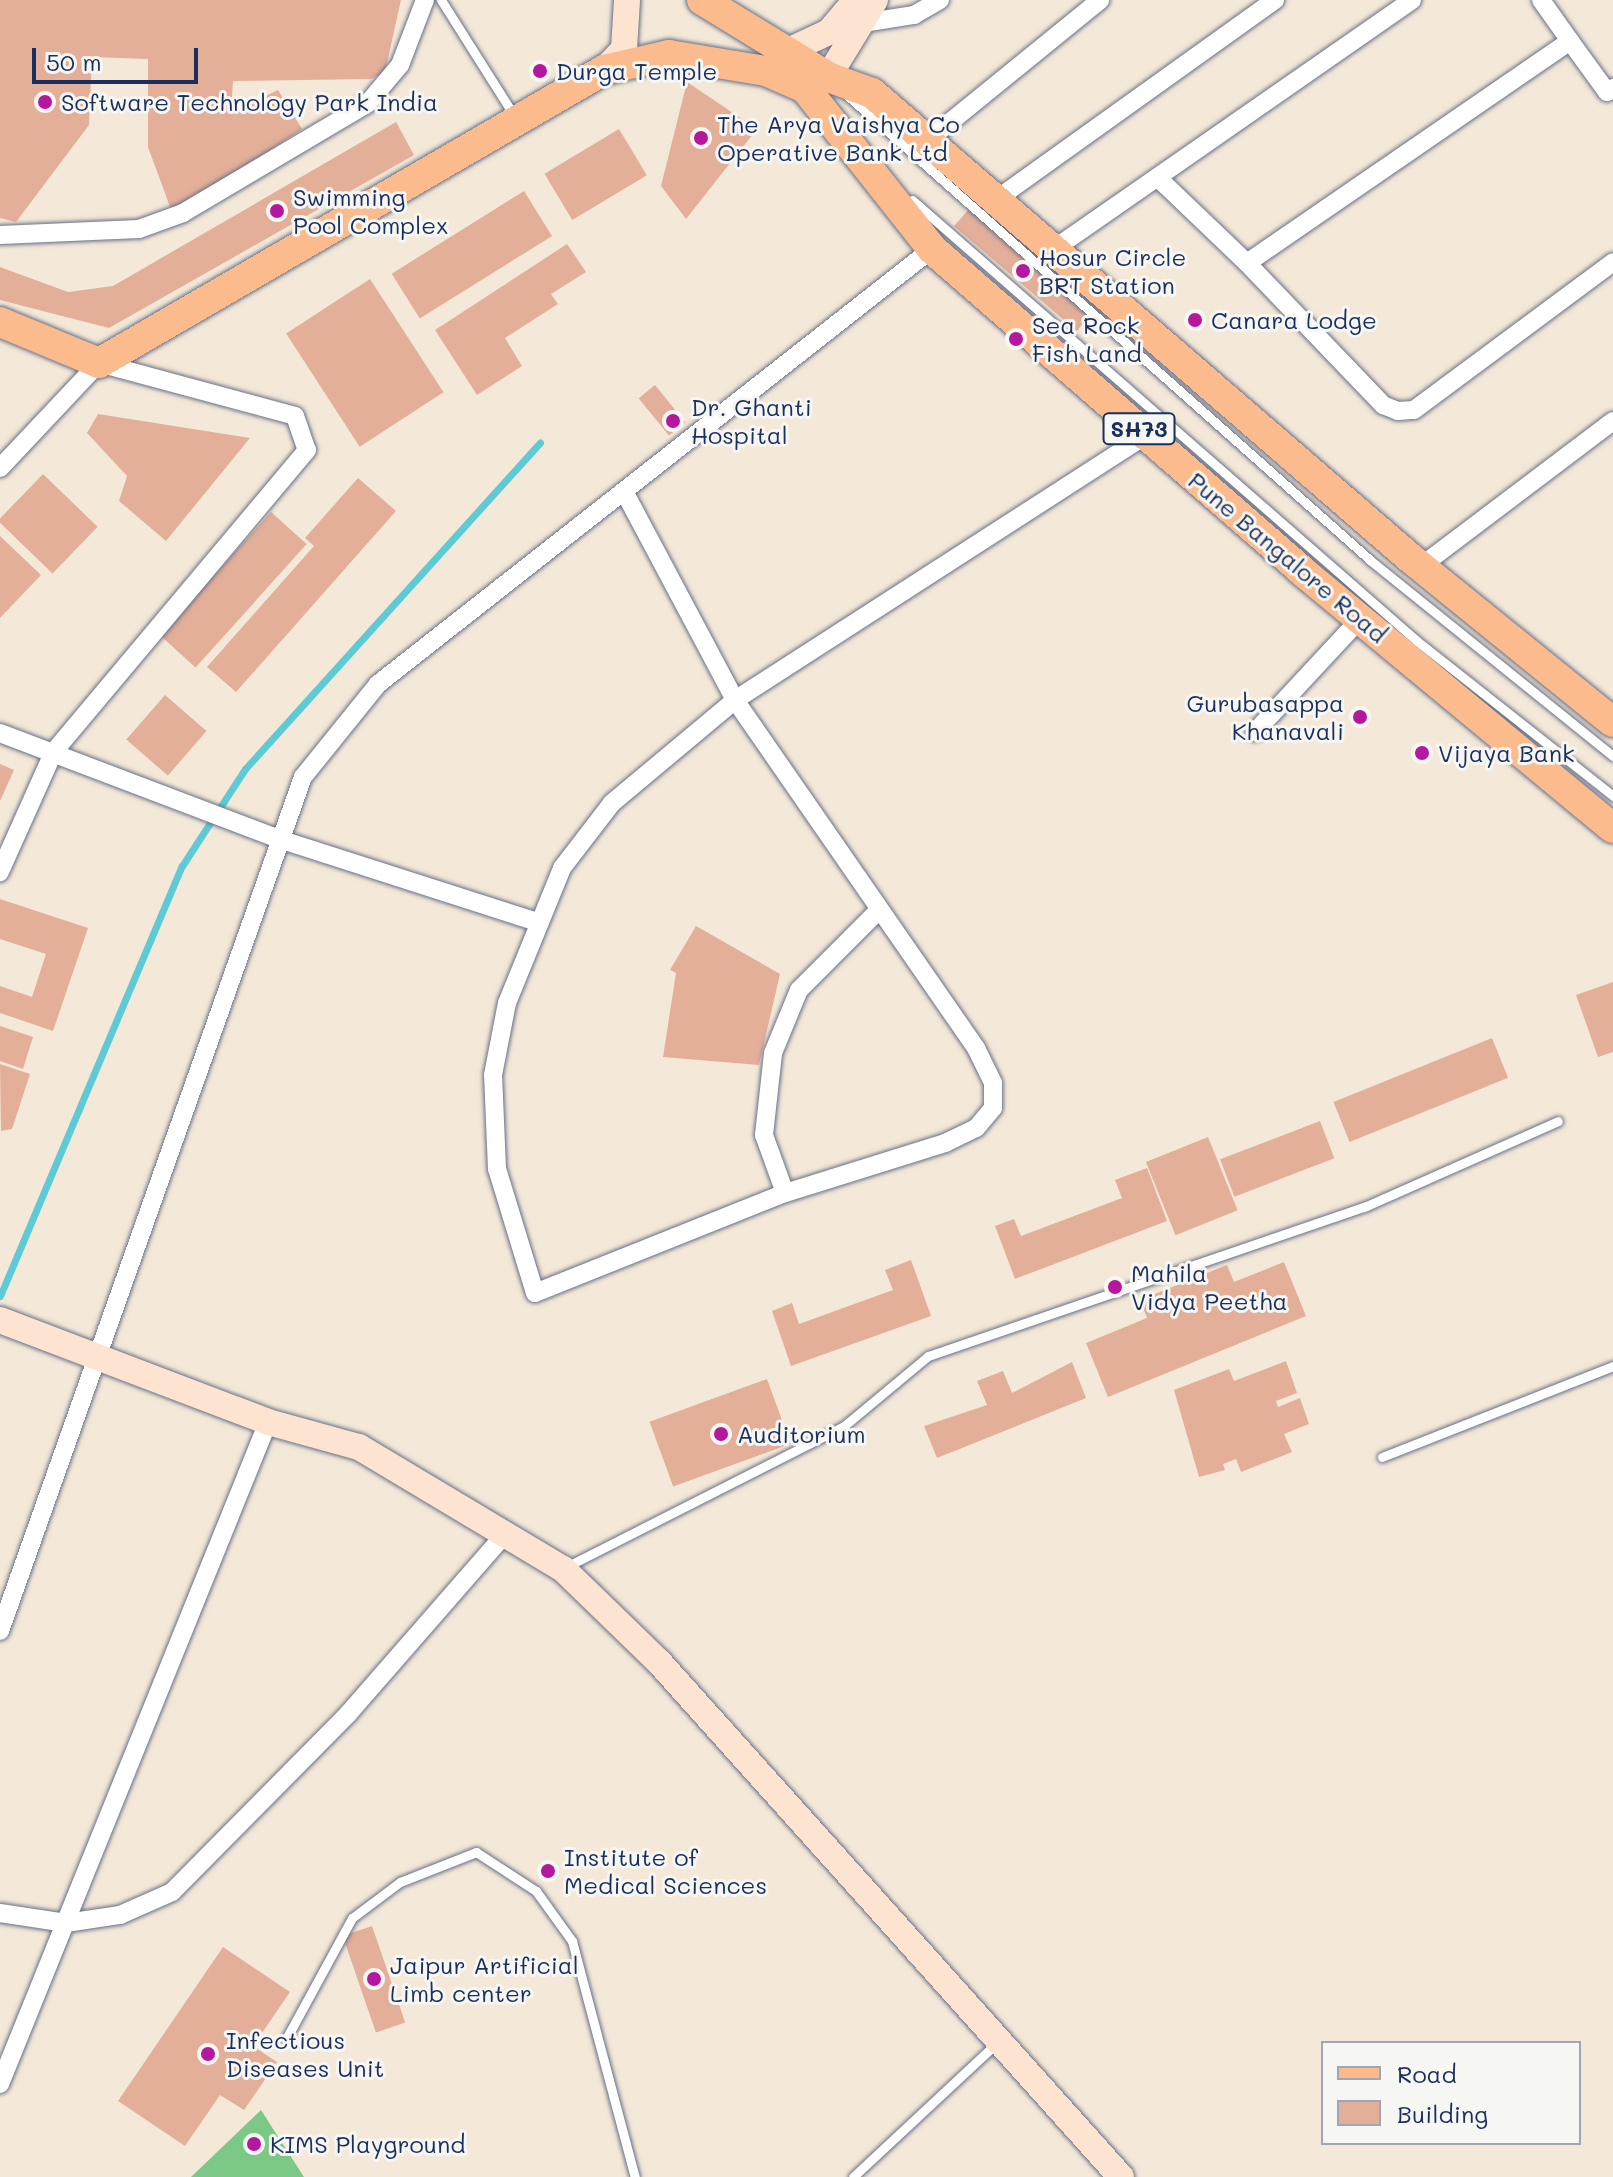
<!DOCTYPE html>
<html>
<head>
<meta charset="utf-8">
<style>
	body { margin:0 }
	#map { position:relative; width:1613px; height:2177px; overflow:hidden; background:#f4e9d8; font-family:Mali,sans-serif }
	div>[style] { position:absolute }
	.green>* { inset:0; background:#7bc887 }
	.stream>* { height:7px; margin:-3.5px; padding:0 3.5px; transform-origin:3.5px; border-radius:3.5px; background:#5ecad5 }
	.building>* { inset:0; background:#e3af99; transform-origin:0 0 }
	.roads { filter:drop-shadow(0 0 2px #677089) drop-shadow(0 0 2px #677089) }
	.lane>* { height:9px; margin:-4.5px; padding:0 4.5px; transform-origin:4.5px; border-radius:4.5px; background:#fff }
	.street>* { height:18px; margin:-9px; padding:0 9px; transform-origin:9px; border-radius:9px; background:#fff }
	.secondary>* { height:26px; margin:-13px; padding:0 13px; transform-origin:13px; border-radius:13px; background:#fde4d1 }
	.primary>* { height:30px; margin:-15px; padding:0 15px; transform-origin:15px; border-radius:15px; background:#fbbb8d }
	.dots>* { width:22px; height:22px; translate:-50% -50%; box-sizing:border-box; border:4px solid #f6f6f2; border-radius:50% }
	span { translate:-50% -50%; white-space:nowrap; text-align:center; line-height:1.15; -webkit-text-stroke:6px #f6f6f2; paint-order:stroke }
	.shield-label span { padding:2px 6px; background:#f6f6f2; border:2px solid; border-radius:6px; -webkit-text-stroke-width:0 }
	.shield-label { font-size:22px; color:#1b2f5e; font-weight:700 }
	.poi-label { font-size:24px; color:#1b2f5e }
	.left { translate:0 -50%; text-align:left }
	.right { translate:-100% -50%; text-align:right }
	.street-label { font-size:24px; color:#1b2f5e }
	.legend { position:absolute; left:1321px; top:2041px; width:260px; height:104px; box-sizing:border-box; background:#f6f6f2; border:2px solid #9ea6b7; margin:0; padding:10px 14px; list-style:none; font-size:24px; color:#1b2f5e }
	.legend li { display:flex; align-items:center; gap:16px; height:40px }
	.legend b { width:40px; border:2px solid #9ea6b7 }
	.scale { position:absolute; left:32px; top:48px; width:166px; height:36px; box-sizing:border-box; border:4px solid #1b2f5e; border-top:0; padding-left:10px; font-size:24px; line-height:28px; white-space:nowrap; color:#1b2f5e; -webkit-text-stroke:6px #f6f6f2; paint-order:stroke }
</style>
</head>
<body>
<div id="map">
	<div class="green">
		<i style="clip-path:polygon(261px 2110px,304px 2177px,191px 2177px)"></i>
	</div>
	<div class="stream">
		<i style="left:0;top:1296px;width:467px;rotate:-67.1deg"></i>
		<i style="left:182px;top:866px;width:116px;rotate:-57deg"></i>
		<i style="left:245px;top:769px;width:440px;rotate:-47.9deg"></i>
	</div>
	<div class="building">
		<i style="clip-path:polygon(0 0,401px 0,385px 72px,371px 79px,233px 81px,231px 113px,278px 90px,302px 129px,173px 215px,148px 147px,148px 59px,92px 57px,89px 125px,16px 222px,0 218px)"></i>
		<i style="clip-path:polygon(687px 82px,757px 129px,686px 219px,661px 186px)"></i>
		<i style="clip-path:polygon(396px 122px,414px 155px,109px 328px,0 300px,0 267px,68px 292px,113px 286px)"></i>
		<i style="left:619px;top:129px;width:54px;height:87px;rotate:59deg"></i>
		<i style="left:524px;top:191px;width:53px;height:156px;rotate:58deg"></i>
		<i style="clip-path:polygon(969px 209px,1089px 316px,1077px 331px,954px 226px)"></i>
		<i style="clip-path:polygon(567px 244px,586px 272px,551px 294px,558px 304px,505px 338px,522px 366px,477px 395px,435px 330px)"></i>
		<i style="left:370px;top:279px;width:135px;height:100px;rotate:57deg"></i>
		<i style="left:655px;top:385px;width:48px;height:21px;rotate:51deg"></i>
		<i style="clip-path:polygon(98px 414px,250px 438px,166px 541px,119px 501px,127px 476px,87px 433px)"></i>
		<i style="left:43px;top:474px;width:76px;height:65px;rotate:44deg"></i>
		<i style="clip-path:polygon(358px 478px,396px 511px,236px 692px,207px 667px,314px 546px,305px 538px)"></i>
		<i style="left:271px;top:512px;width:48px;height:166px;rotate:42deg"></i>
		<i style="clip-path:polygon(0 536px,41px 575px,0 618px)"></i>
		<i style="left:165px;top:695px;width:55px;height:59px;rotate:41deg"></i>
		<i style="clip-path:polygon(0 764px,14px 770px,0 801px)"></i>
		<i style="clip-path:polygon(0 899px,88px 928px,53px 1031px,0 1013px,0 986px,32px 997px,46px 954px,0 939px)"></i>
		<i style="clip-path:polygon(696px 926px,780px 974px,759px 1065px,663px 1057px,676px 973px,670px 970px)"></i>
		<i style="clip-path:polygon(1613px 982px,1613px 1052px,1598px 1057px,1576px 995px)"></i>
		<i style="clip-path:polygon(0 1026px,33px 1037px,23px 1069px,0 1061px)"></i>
		<i style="left:1492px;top:1038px;width:43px;height:171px;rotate:68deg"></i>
		<i style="clip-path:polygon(0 1064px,30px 1074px,12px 1129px,1px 1131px)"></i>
		<i style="left:1320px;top:1121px;width:40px;height:107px;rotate:69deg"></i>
		<i style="left:1208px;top:1137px;width:79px;height:67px;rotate:68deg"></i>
		<i style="clip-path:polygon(1147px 1168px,1167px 1221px,1015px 1279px,995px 1226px,1014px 1219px,1021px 1236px,1122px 1198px,1115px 1180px)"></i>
		<i style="clip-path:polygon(911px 1260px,931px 1316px,791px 1366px,772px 1311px,792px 1303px,799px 1324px,893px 1290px,885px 1270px)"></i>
		<i style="clip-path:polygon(1284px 1262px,1306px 1316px,1108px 1397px,1086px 1343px,1147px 1318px,1140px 1300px,1227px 1265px,1234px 1282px)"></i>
		<i style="clip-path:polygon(1286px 1361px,1297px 1393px,1276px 1401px,1278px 1407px,1300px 1398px,1309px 1424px,1284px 1434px,1292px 1452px,1241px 1472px,1236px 1459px,1223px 1464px,1225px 1470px,1199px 1477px,1174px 1390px,1229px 1369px,1234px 1381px)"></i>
		<i style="clip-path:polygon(1072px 1362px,1086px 1398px,937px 1458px,924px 1426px,987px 1405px,977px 1381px,1003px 1371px,1012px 1393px)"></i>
		<i style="left:767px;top:1379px;width:69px;height:125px;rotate:70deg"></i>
		<i style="left:372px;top:1926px;width:102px;height:31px;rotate:71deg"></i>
		<i style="clip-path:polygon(223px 1947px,290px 1992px,253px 2046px,277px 2062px,244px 2110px,220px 2095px,185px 2146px,118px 2101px)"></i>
	</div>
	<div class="roads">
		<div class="lane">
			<i style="left:441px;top:0;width:138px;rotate:57.7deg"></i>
			<i style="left:848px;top:96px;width:698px;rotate:41.63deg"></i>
			<i style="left:1370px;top:560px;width:312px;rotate:38.9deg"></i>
			<i style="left:912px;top:200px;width:670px;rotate:41.13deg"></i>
			<i style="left:1417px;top:641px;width:250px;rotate:38.3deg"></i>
			<i style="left:1382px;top:1457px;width:248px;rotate:-21.5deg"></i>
			<i style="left:564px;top:1568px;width:314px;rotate:-26.9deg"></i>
			<i style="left:844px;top:1426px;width:109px;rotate:-39.8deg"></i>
			<i style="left:928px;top:1356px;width:461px;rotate:-18.9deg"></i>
			<i style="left:1364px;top:1207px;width:212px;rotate:-23.9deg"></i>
			<i style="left:286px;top:2039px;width:138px;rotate:-61.4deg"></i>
			<i style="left:352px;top:1918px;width:60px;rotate:-36.9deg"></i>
			<i style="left:400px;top:1882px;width:82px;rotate:-21.5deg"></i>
			<i style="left:476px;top:1852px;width:72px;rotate:33deg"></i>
			<i style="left:536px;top:1891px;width:62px;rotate:54.2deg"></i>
			<i style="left:572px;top:1941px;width:244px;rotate:75.1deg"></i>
			<i style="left:853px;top:2177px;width:198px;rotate:-43deg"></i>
		</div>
		<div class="street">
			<i style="left:1541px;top:0;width:50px;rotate:54.7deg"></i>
			<i style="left:869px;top:22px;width:46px;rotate:-8.8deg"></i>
			<i style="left:914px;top:15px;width:30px;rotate:-30deg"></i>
			<i style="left:928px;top:140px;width:222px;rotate:-39.1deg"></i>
			<i style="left:1158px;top:178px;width:123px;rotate:43.7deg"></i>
			<i style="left:1247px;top:263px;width:392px;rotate:-34.5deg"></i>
			<i style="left:1570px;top:41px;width:63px;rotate:54deg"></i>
			<i style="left:1607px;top:92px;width:7px;rotate:-34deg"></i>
			<i style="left:997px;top:199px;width:342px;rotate:-35.6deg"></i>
			<i style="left:0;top:235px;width:139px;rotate:-2.5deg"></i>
			<i style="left:139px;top:229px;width:47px;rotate:-20deg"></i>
			<i style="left:183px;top:213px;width:215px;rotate:-30.7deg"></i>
			<i style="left:368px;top:103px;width:50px;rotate:-49.9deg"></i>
			<i style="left:400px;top:65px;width:70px;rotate:-69deg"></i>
			<i style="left:1054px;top:249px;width:436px;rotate:-34.8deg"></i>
			<i style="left:1247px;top:263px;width:197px;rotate:46.2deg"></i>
			<i style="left:1383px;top:405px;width:16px;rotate:22deg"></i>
			<i style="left:1398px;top:411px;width:16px;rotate:-4deg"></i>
			<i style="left:1414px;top:410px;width:248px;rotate:-36.6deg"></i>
			<i style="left:0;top:468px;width:144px;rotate:-46.7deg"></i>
			<i style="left:99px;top:363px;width:203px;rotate:15.1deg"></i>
			<i style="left:295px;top:416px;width:36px;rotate:71deg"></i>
			<i style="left:307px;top:450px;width:393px;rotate:130deg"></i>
			<i style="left:54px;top:751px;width:133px;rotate:114.1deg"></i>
			<i style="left:626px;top:495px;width:232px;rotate:62deg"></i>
			<i style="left:735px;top:700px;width:423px;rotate:55.3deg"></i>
			<i style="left:976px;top:1048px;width:39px;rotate:64deg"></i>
			<i style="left:993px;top:1083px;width:25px;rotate:90deg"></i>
			<i style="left:993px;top:1108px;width:26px;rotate:130deg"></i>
			<i style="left:976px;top:1128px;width:34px;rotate:154deg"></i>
			<i style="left:945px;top:1143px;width:168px;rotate:162.6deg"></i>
			<i style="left:785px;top:1193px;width:269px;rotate:158.2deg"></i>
			<i style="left:535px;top:1293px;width:130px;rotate:-107deg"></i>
			<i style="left:497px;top:1169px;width:94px;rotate:-92.4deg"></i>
			<i style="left:493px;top:1075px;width:73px;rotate:-79deg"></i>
			<i style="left:507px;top:1003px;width:146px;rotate:-67.8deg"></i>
			<i style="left:562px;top:868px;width:82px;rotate:-52.4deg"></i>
			<i style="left:612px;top:803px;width:160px;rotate:-39.9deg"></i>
			<i style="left:735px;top:700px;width:489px;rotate:-32.8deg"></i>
			<i style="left:1420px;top:567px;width:242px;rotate:-37.1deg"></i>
			<i style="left:1255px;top:732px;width:154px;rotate:-47.1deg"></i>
			<i style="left:0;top:733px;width:302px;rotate:20.8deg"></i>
			<i style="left:282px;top:840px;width:266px;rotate:17.8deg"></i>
			<i style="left:785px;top:1193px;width:62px;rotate:-109.9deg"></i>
			<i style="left:764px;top:1135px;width:82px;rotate:-83.7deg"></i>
			<i style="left:773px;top:1053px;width:68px;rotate:-67.6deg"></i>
			<i style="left:799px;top:990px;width:112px;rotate:-45deg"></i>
			<i style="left:0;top:1631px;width:906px;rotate:-70.47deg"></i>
			<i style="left:303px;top:777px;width:119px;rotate:-51.1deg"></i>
			<i style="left:378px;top:684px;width:704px;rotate:-38.14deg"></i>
			<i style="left:0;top:1913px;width:67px;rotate:8.6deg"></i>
			<i style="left:66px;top:1923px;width:55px;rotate:-8.4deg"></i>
			<i style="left:120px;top:1915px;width:57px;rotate:-23.9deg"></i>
			<i style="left:172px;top:1892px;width:250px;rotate:-45.3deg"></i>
			<i style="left:348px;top:1714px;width:242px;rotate:-48.9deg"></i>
			<i style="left:0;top:2084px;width:714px;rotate:-67.96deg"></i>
		</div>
		<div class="secondary">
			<i style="left:788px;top:51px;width:45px;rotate:-24.9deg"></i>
			<i style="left:829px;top:32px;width:42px;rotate:-49.8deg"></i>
			<i style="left:604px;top:70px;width:29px;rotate:-46deg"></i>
			<i style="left:624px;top:49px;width:49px;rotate:-86.5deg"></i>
			<i style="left:812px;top:85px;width:18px;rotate:-27deg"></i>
			<i style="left:828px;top:77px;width:90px;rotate:-58.6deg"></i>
			<i style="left:0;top:1320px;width:287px;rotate:20.8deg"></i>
			<i style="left:268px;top:1422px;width:94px;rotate:15.4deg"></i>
			<i style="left:359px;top:1447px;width:238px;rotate:30.9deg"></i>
			<i style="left:563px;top:1569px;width:134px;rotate:44.1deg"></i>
			<i style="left:659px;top:1662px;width:692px;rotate:48.11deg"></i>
		</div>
		<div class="primary">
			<i style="left:702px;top:0;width:148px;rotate:31.4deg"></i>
			<i style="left:828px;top:77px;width:47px;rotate:20deg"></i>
			<i style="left:872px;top:93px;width:710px;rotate:40.83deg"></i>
			<i style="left:1409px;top:557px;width:262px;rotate:39deg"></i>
			<i style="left:0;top:322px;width:107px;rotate:22.5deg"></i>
			<i style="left:99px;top:363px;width:584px;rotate:-30.12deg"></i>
			<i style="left:604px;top:70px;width:67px;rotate:-13deg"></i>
			<i style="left:669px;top:55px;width:98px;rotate:9.4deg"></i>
			<i style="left:766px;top:71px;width:43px;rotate:23.6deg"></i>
			<i style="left:805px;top:88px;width:205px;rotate:51.7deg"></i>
			<i style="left:932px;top:249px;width:490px;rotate:41deg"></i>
			<i style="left:1302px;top:571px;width:403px;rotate:39.6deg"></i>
		</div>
	</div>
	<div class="dots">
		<i style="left:540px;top:71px;background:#b5179e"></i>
		<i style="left:45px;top:102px;background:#b5179e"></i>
		<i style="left:701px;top:138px;background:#b5179e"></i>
		<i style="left:277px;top:211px;background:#b5179e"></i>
		<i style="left:1023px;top:271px;background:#b5179e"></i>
		<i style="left:1195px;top:320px;background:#b5179e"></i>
		<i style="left:1016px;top:339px;background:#b5179e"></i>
		<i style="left:673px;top:421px;background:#b5179e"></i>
		<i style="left:1360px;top:717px;background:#b5179e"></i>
		<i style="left:1422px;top:753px;background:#b5179e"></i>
		<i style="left:1115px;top:1287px;background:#b5179e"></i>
		<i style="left:721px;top:1434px;background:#b5179e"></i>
		<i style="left:548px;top:1871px;background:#b5179e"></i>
		<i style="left:374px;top:1979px;background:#b5179e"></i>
		<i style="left:208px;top:2054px;background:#b5179e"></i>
		<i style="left:254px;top:2144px;background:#b5179e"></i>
	</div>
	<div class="shield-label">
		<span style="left:1139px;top:429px">SH73</span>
	</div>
	<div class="poi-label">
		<span class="left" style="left:556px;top:71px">Durga Temple</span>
		<span class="left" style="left:61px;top:102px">Software Technology Park India</span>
		<span class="left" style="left:717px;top:138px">The Arya Vaishya Co<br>Operative Bank Ltd</span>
		<span class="left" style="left:293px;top:211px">Swimming<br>Pool Complex</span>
		<span class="left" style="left:1039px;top:271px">Hosur Circle<br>BRT Station</span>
		<span class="left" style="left:1211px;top:320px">Canara Lodge</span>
		<span class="left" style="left:1032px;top:339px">Sea Rock<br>Fish Land</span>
		<span class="left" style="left:691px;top:421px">Dr. Ghanti<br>Hospital</span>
		<span class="right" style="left:1344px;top:717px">Gurubasappa<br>Khanavali</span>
		<span class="left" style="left:1438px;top:753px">Vijaya Bank</span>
		<span class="left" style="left:1131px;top:1287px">Mahila<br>Vidya Peetha</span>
		<span class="left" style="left:737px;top:1434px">Auditorium</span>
		<span class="left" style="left:564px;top:1871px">Institute of<br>Medical Sciences</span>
		<span class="left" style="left:390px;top:1979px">Jaipur Artificial<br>Limb center</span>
		<span class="left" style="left:226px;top:2054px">Infectious<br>Diseases Unit</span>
		<span class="left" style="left:270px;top:2144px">KIMS Playground</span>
	</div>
	<div class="street-label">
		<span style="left:1288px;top:557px;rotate:40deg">Pune Bangalore Road</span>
	</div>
	<ul class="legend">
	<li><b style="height:10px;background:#fbbb8d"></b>Road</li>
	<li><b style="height:22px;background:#e3af99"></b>Building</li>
	</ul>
	<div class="scale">50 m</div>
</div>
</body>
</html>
